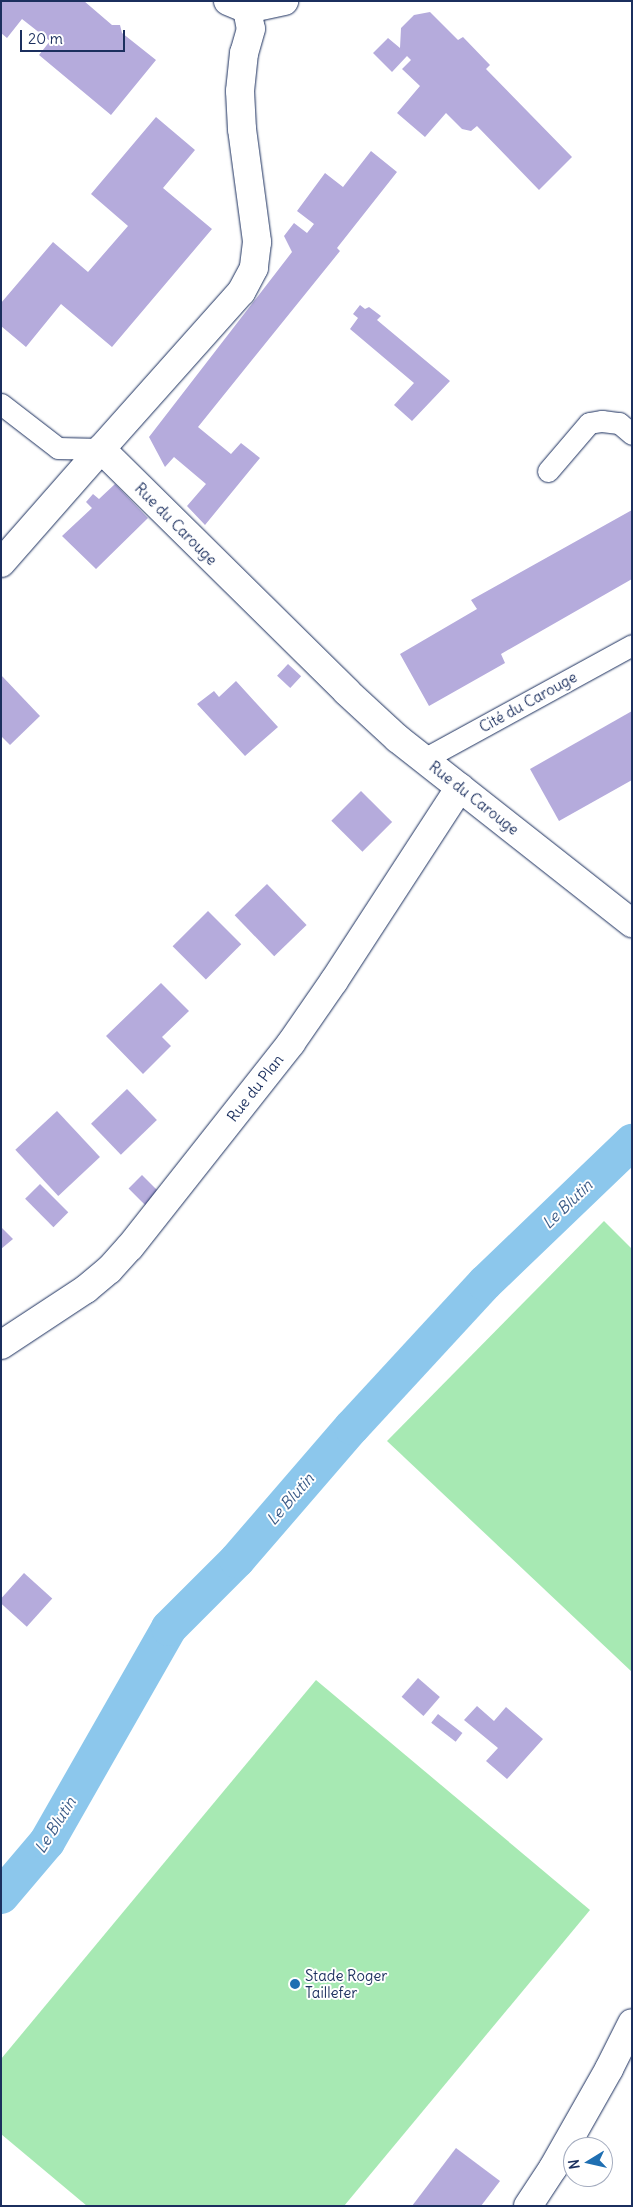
<!DOCTYPE html>
<html>
<head>
<meta charset="utf-8">
<style>
	body { margin:0 }
	#map { position:relative; width:633px; height:2207px; overflow:hidden; background:#fff; font-family:Delius,sans-serif }
	div>[style] { position:absolute }
	.green>* { inset:0; background:#a7e9b3 }
	.canal>* { height:36px; margin:-18px; padding:0 18px; transform-origin:18px; border-radius:18px; background:#8cc7ec }
	.building>* { inset:0; background:#b5abdc; transform-origin:0 0 }
	.roads { filter:drop-shadow(0 0 1px #1b2f5e) drop-shadow(0 0 1px #1b2f5e) }
	.service>* { height:21px; margin:-10.5px; padding:0 10.5px; transform-origin:10.5px; border-radius:10.5px; background:#fff }
	.minor>* { height:28px; margin:-14px; padding:0 14px; transform-origin:14px; border-radius:14px; background:#fff }
	.tertiary>* { height:28px; margin:-14px; padding:0 14px; transform-origin:14px; border-radius:14px; background:#fff }
	.secondary>* { height:28px; margin:-14px; padding:0 14px; transform-origin:14px; border-radius:14px; background:#fff }
	.dots>* { width:14px; height:14px; translate:-50% -50%; box-sizing:border-box; border:2px solid #fff; border-radius:50% }
	span { translate:-50% -50%; white-space:nowrap; text-align:center; line-height:1.15; -webkit-text-stroke:4px #fff; paint-order:stroke }
	.street-label { font-size:15px; color:#1b2f5e }
	.poi-label { font-size:15px; color:#1b2f5e }
	.left { translate:0 -50%; text-align:left }
	.water-label { font-size:16px; color:#3d5d89; font-style:italic }
	.frame { position:absolute; inset:0; border:2px solid #1b2f5e; pointer-events:none }
	.north { position:absolute; left:563px; top:2137px; width:50px; height:50px; box-sizing:border-box; background:#fff; border:1px solid #a4acbf; border-radius:50%; rotate:261deg; font-size:14px; font-weight:700; line-height:20px; text-align:center; color:#1b2f5e }
	.north::after { content:''; display:block; margin:auto; width:18px; height:22px; background:#1f6fb2; clip-path:polygon(50% 0,100% 100%,50% 72%,0 100%) }
	.scale { position:absolute; left:20px; top:30px; width:105px; height:22px; box-sizing:border-box; border:2px solid #1b2f5e; border-top:0; padding-left:6px; font-size:15px; line-height:18px; white-space:nowrap; color:#1b2f5e; -webkit-text-stroke:4px #fff; paint-order:stroke }
</style>
</head>
<body>
<div id="map">
	<div class="green">
		<i style="clip-path:polygon(604px 1221px,632px 1249px,632px 1672px,387px 1441px)"></i>
		<i style="clip-path:polygon(316px 1680px,590px 1910px,344px 2206px,87px 2206px,1px 2134px,1px 2059px)"></i>
	</div>
	<div class="canal">
		<i style="left:1px;top:1896px;width:71px;rotate:-49.6deg"></i>
		<i style="left:47px;top:1842px;width:246px;rotate:-60.3deg"></i>
		<i style="left:169px;top:1628px;width:96px;rotate:-45deg"></i>
		<i style="left:237px;top:1560px;width:176px;rotate:-49.2deg"></i>
		<i style="left:352px;top:1427px;width:196px;rotate:-47.3deg"></i>
		<i style="left:485px;top:1283px;width:204px;rotate:-43.8deg"></i>
	</div>
	<div class="building">
		<i style="clip-path:polygon(1px 1px,84px 1px,112px 25px,120px 25px,122px 33px,156px 60px,111px 115px,39px 55px,50px 41px,22px 19px,7px 38px,1px 33px)"></i>
		<i style="clip-path:polygon(430px 12px,458px 40px,463px 37px,490px 65px,486px 69px,572px 157px,539px 190px,477px 126px,471px 131px,462px 129px,446px 113px,425px 137px,397px 113px,420px 86px,402px 69px,411px 60px,407px 56px,392px 72px,373px 53px,388px 38px,400px 48px,401px 28px,414px 15px)"></i>
		<i style="clip-path:polygon(156px 117px,195px 150px,163px 188px,212px 229px,112px 347px,61px 304px,26px 347px,1px 326px,1px 303px,53px 242px,88px 272px,128px 226px,91px 194px)"></i>
		<i style="clip-path:polygon(371px 151px,397px 172px,337px 248px,340px 251px,198px 427px,231px 454px,241px 443px,260px 458px,205px 525px,187px 506px,206px 484px,174px 457px,165px 467px,149px 437px,292px 252px,284px 236px,294px 223px,307px 233px,314px 224px,297px 211px,325px 173px,343px 187px)"></i>
		<i style="clip-path:polygon(360px 305px,365px 309px,369px 307px,381px 316px,377px 320px,450px 381px,412px 421px,394px 405px,414px 383px,350px 329px,358px 318px,353px 314px)"></i>
		<i style="clip-path:polygon(115px 484px,148px 518px,96px 569px,62px 536px,92px 508px,86px 502px,93px 494px,99px 499px)"></i>
		<i style="clip-path:polygon(632px 510px,632px 579px,501px 654px,505px 663px,429px 706px,400px 654px,477px 609px,471px 600px)"></i>
		<i style="left:288px;top:664px;width:18px;height:16px;rotate:43deg"></i>
		<i style="clip-path:polygon(1px 675px,40px 716px,10px 745px,1px 736px)"></i>
		<i style="clip-path:polygon(236px 681px,278px 727px,245px 756px,197px 704px,214px 691px,219px 697px)"></i>
		<i style="clip-path:polygon(632px 711px,632px 780px,559px 821px,530px 769px)"></i>
		<i style="left:361px;top:791px;width:44px;height:42px;rotate:45deg"></i>
		<i style="left:267px;top:884px;width:57px;height:45px;rotate:46deg"></i>
		<i style="left:208px;top:911px;width:47px;height:50px;rotate:45deg"></i>
		<i style="clip-path:polygon(161px 983px,189px 1011px,162px 1037px,171px 1046px,143px 1074px,106px 1036px)"></i>
		<i style="left:127px;top:1089px;width:43px;height:50px;rotate:46deg"></i>
		<i style="left:57px;top:1111px;width:63px;height:57px;rotate:47deg"></i>
		<i style="left:142px;top:1175px;width:28px;height:19px;rotate:45deg"></i>
		<i style="left:40px;top:1184px;width:40px;height:21px;rotate:45deg"></i>
		<i style="clip-path:polygon(1px 1227px,13px 1239px,1px 1249px)"></i>
		<i style="left:24px;top:1573px;width:38px;height:38px;rotate:42deg"></i>
		<i style="left:418px;top:1678px;width:29px;height:25px;rotate:41deg"></i>
		<i style="clip-path:polygon(477px 1706px,494px 1721px,506px 1707px,543px 1739px,507px 1779px,486px 1761px,498px 1748px,464px 1720px)"></i>
		<i style="left:438px;top:1714px;width:31px;height:11px;rotate:38deg"></i>
		<i style="clip-path:polygon(456px 2148px,500px 2181px,481px 2206px,412px 2206px)"></i>
	</div>
	<div class="roads">
		<div class="service">
			<i style="left:1px;top:404px;width:72px;rotate:37.7deg"></i>
			<i style="left:58px;top:448px;width:43px;rotate:1.3deg"></i>
			<i style="left:548px;top:471px;width:63px;rotate:-49.5deg"></i>
			<i style="left:589px;top:423px;width:13px;rotate:-9deg"></i>
			<i style="left:602px;top:421px;width:17px;rotate:7deg"></i>
			<i style="left:619px;top:423px;width:17px;rotate:40deg"></i>
			<i style="left:424px;top:759px;width:237px;rotate:-28.7deg"></i>
		</div>
		<div class="minor">
			<i style="left:247px;top:9px;width:20px;rotate:79deg"></i>
			<i style="left:251px;top:29px;width:25px;rotate:106deg"></i>
			<i style="left:244px;top:53px;width:38px;rotate:96deg"></i>
			<i style="left:240px;top:91px;width:38px;rotate:87deg"></i>
			<i style="left:242px;top:129px;width:114px;rotate:82.4deg"></i>
			<i style="left:257px;top:242px;width:26px;rotate:97deg"></i>
			<i style="left:254px;top:268px;width:27px;rotate:118deg"></i>
			<i style="left:241px;top:292px;width:210px;rotate:131.7deg"></i>
			<i style="left:101px;top:449px;width:346px;rotate:44.6deg"></i>
			<i style="left:347px;top:692px;width:69px;rotate:42.7deg"></i>
			<i style="left:398px;top:739px;width:298px;rotate:38.2deg"></i>
			<i style="left:1px;top:563px;width:152px;rotate:-48.7deg"></i>
			<i style="left:1px;top:1345px;width:102px;rotate:-33.4deg"></i>
			<i style="left:86px;top:1289px;width:30px;rotate:-40deg"></i>
			<i style="left:109px;top:1270px;width:31px;rotate:-48deg"></i>
			<i style="left:130px;top:1247px;width:260px;rotate:-51.7deg"></i>
			<i style="left:291px;top:1043px;width:75px;rotate:-55.3deg"></i>
			<i style="left:334px;top:981px;width:231px;rotate:-57deg"></i>
		</div>
		<div class="tertiary">
			<i style="left:528px;top:2206px;width:45px;rotate:-56.7deg"></i>
			<i style="left:553px;top:2168px;width:114px;rotate:-60.5deg"></i>
			<i style="left:609px;top:2069px;width:51px;rotate:-63.4deg"></i>
		</div>
		<div class="secondary">
			<i style="left:228px;top:1px;width:21px;rotate:23deg"></i>
			<i style="left:247px;top:9px;width:38px;rotate:-12deg"></i>
		</div>
	</div>
	<div class="dots">
		<i style="left:295px;top:1984px;background:#1f6fb2"></i>
	</div>
	<div class="street-label">
		<span style="left:176px;top:524px;rotate:45deg">Rue du Carouge</span>
		<span style="left:528px;top:702px;rotate:-29deg">Cité du Carouge</span>
		<span style="left:474px;top:798px;rotate:38deg">Rue du Carouge</span>
		<span style="left:255px;top:1088px;rotate:-52deg">Rue du Plan</span>
	</div>
	<div class="poi-label">
		<span class="left" style="left:305px;top:1984px">Stade Roger<br>Taillefer</span>
	</div>
	<div class="water-label">
		<span style="left:567px;top:1204px;rotate:-44deg">Le Blutin</span>
		<span style="left:290px;top:1499px;rotate:-49deg">Le Blutin</span>
		<span style="left:55px;top:1825px;rotate:-58deg">Le Blutin</span>
	</div>
	<div class="frame"></div>
	<div class="north">N</div>
	<div class="scale">20 m</div>
</div>
</body>
</html>
